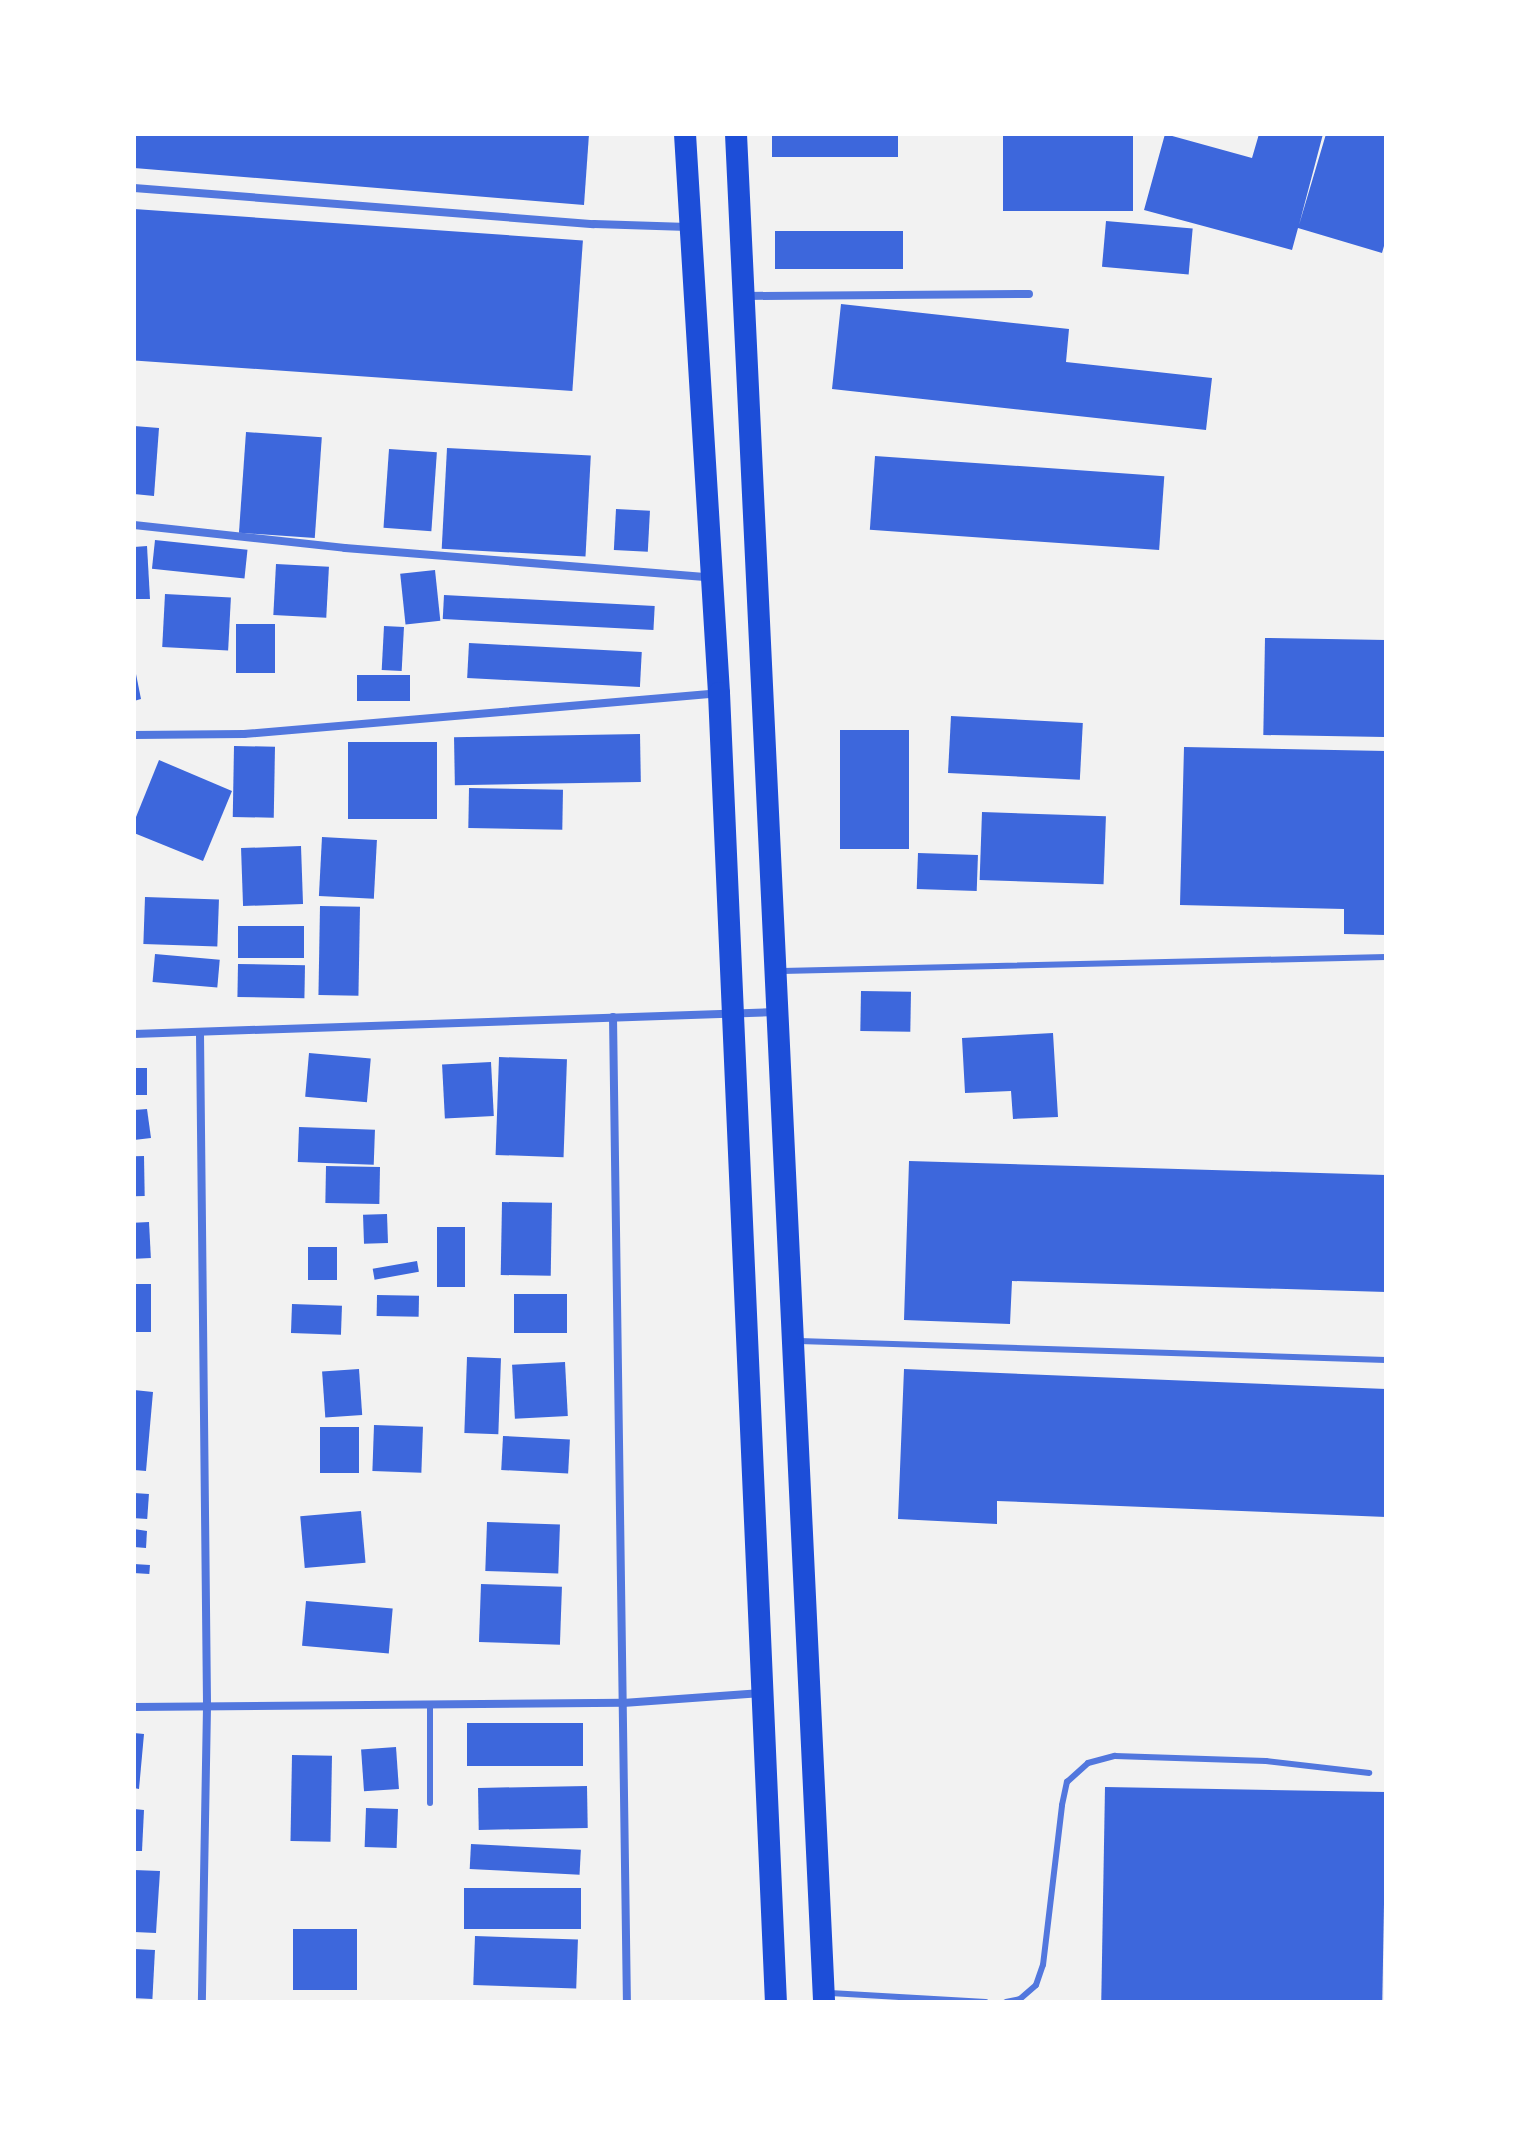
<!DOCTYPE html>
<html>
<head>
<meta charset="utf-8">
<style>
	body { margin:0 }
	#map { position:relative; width:1520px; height:2136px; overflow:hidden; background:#f2f2f2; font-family:Lato,sans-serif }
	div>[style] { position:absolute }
	.building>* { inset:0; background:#3d67dc; transform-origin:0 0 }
	.service>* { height:6px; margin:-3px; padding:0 3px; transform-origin:3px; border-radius:3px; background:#5277de }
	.minor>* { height:8px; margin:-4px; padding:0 4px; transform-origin:4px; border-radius:4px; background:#5277de }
	.trunk>* { height:22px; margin:-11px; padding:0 11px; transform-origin:11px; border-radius:11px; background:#1d4ed8 }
	span { translate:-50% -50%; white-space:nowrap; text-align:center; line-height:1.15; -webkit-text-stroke:8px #fff; paint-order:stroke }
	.frame { position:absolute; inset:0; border:136px solid #fff; pointer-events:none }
</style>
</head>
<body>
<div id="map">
	<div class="building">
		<i style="clip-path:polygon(134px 134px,589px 134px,584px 205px,134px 168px)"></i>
		<i style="left:772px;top:134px;width:126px;height:23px"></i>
		<i style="left:1003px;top:134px;width:130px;height:77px"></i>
		<i style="clip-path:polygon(1165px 134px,1252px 158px,1259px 134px,1323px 134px,1299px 225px,1326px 134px,1386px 134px,1386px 239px,1382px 253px,1298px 228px,1292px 250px,1144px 210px)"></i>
		<i style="left:134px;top:209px;width:450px;height:151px;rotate:4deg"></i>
		<i style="left:1106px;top:221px;width:87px;height:46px;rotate:5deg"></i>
		<i style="left:775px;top:231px;width:128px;height:38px"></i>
		<i style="clip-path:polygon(841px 304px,1069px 329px,1066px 362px,1212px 378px,1206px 430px,832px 389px)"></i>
		<i style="clip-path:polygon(134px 426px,159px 428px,154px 496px,134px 494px)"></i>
		<i style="left:246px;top:432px;width:76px;height:101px;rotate:4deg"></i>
		<i style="left:447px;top:448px;width:144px;height:101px;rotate:3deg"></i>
		<i style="left:389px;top:449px;width:48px;height:79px;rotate:4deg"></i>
		<i style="left:875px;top:456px;width:290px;height:74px;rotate:4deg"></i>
		<i style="left:616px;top:509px;width:34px;height:41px;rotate:3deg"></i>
		<i style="left:155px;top:540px;width:93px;height:29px;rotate:6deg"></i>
		<i style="clip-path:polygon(147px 546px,150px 599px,134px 599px,134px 547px)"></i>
		<i style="left:276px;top:564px;width:53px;height:51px;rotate:3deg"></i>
		<i style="left:435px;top:570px;width:51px;height:35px;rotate:84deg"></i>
		<i style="left:165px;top:594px;width:66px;height:53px;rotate:3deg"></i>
		<i style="left:444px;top:595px;width:211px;height:24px;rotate:3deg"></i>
		<i style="left:236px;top:624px;width:39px;height:49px"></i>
		<i style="left:384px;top:626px;width:20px;height:44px;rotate:3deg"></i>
		<i style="left:1265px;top:638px;width:121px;height:97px;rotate:1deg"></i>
		<i style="left:469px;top:643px;width:173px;height:35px;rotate:3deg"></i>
		<i style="clip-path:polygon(134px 664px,141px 699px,134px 701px)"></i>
		<i style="left:410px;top:675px;width:26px;height:53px;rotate:90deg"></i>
		<i style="left:951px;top:716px;width:132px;height:57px;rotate:3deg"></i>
		<i style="left:909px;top:730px;width:119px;height:69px;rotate:90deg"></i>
		<i style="left:640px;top:734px;width:48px;height:186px;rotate:89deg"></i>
		<i style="left:348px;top:742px;width:89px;height:77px"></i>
		<i style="left:234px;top:746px;width:41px;height:71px;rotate:1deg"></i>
		<i style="clip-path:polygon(1184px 747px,1386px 751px,1386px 935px,1344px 934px,1344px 909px,1180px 905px)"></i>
		<i style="clip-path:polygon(159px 760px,232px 791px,203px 861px,134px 833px,134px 822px)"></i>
		<i style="left:469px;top:788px;width:94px;height:40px;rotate:1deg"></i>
		<i style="left:982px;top:812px;width:124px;height:68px;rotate:2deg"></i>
		<i style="left:322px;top:837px;width:55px;height:59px;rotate:3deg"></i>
		<i style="left:301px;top:846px;width:58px;height:60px;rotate:88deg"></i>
		<i style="left:918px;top:853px;width:60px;height:36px;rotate:2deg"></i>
		<i style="left:145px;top:897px;width:74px;height:47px;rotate:2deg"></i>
		<i style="left:320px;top:906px;width:40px;height:89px;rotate:1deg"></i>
		<i style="left:238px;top:926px;width:66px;height:32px"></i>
		<i style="left:155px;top:954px;width:65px;height:28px;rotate:5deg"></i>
		<i style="left:238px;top:964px;width:67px;height:33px;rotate:1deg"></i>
		<i style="left:861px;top:991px;width:50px;height:40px;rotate:1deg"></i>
		<i style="clip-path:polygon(1053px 1033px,1058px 1117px,1013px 1119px,1011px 1091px,965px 1093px,962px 1038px)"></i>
		<i style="left:309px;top:1053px;width:62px;height:44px;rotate:5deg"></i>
		<i style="left:499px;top:1057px;width:68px;height:98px;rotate:2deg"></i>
		<i style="left:491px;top:1062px;width:54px;height:49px;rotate:87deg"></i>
		<i style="left:147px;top:1068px;width:27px;height:13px;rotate:90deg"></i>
		<i style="clip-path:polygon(147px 1109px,151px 1138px,134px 1140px,134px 1110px)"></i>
		<i style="left:299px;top:1127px;width:76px;height:35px;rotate:2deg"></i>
		<i style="left:144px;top:1156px;width:40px;height:10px;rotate:89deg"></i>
		<i style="clip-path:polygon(909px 1161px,1386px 1175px,1386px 1292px,1012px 1281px,1010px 1324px,904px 1320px)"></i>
		<i style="left:326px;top:1166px;width:54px;height:37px;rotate:1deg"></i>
		<i style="left:502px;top:1202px;width:50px;height:73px;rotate:1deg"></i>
		<i style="left:387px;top:1214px;width:29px;height:24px;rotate:88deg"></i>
		<i style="left:149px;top:1222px;width:36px;height:15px;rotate:87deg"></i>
		<i style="left:437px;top:1227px;width:28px;height:60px"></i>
		<i style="left:337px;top:1247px;width:33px;height:29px;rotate:90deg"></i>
		<i style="left:417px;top:1261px;width:11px;height:45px;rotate:80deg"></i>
		<i style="left:134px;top:1284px;width:17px;height:48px"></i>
		<i style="left:514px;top:1294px;width:53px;height:39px"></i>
		<i style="left:377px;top:1295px;width:42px;height:21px;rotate:1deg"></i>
		<i style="left:292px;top:1304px;width:50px;height:29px;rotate:2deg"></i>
		<i style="left:467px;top:1357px;width:34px;height:76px;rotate:2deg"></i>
		<i style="left:565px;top:1362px;width:54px;height:53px;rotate:87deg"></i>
		<i style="left:359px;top:1369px;width:46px;height:37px;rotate:86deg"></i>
		<i style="clip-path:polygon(904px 1369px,1386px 1389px,1386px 1517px,997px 1501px,997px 1524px,898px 1519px)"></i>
		<i style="clip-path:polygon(134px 1390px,153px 1392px,146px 1471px,134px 1470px)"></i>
		<i style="left:374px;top:1425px;width:49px;height:46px;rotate:2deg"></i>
		<i style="left:320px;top:1427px;width:39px;height:46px"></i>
		<i style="left:503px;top:1436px;width:67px;height:34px;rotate:3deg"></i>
		<i style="left:134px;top:1493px;width:15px;height:25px;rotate:4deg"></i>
		<i style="left:361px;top:1511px;width:52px;height:61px;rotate:85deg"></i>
		<i style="left:487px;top:1522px;width:73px;height:49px;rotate:2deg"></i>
		<i style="clip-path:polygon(134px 1529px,147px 1531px,146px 1548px,134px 1547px)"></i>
		<i style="left:134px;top:1564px;width:16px;height:9px;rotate:4deg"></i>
		<i style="left:481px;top:1584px;width:81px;height:58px;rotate:2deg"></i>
		<i style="left:306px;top:1601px;width:87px;height:45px;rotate:5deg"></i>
		<i style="left:467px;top:1723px;width:116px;height:43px"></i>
		<i style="clip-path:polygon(134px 1733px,144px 1734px,139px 1789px,134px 1788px)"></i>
		<i style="left:396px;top:1747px;width:42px;height:35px;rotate:86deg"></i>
		<i style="left:292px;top:1755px;width:40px;height:86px;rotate:1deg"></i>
		<i style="left:587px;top:1786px;width:42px;height:109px;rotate:89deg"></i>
		<i style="left:1105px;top:1787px;width:281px;height:215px;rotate:1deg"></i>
		<i style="left:366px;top:1808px;width:32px;height:39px;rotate:2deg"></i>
		<i style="clip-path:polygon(134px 1809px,144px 1810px,142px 1851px,134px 1851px)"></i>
		<i style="left:471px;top:1844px;width:110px;height:25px;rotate:3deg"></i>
		<i style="clip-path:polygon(134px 1870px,160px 1871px,156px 1933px,134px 1932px)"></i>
		<i style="left:581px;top:1888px;width:41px;height:117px;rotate:90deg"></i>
		<i style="left:293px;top:1929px;width:64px;height:61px"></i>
		<i style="left:475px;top:1936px;width:103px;height:49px;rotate:2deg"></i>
		<i style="left:134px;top:1949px;width:21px;height:49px;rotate:3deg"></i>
	</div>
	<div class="service">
		<i style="left:782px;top:971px;width:604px;rotate:-1.33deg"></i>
		<i style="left:799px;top:1341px;width:587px;rotate:1.85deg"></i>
		<i style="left:430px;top:1706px;width:97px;rotate:90deg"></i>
		<i style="left:830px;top:1993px;width:156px;rotate:3.3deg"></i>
		<i style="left:1006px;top:2002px;width:14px;rotate:-12deg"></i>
		<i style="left:1020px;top:1999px;width:21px;rotate:-41deg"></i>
		<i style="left:1036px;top:1985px;width:21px;rotate:-71deg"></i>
		<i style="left:1043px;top:1965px;width:161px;rotate:-83.2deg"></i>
		<i style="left:1062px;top:1805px;width:24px;rotate:-78deg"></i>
		<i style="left:1067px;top:1782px;width:28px;rotate:-42deg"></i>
		<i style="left:1088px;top:1763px;width:28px;rotate:-15deg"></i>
		<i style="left:1115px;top:1756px;width:151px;rotate:1.9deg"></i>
		<i style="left:1266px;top:1761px;width:104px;rotate:6.6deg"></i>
	</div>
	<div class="minor">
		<i style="left:134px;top:188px;width:461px;rotate:4.5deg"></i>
		<i style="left:594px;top:224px;width:94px;rotate:1.8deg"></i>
		<i style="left:746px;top:296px;width:283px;rotate:-0.4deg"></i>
		<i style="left:134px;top:525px;width:212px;rotate:6.2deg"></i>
		<i style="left:345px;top:548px;width:364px;rotate:4.6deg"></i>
		<i style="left:134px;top:735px;width:110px;rotate:-0.5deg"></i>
		<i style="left:244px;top:734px;width:473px;rotate:-4.9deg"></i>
		<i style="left:613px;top:1017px;width:985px;rotate:89.19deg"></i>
		<i style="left:134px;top:1034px;width:642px;rotate:-1.96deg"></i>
		<i style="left:200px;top:1034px;width:673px;rotate:89.4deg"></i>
		<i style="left:207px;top:1707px;width:295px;rotate:91deg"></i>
		<i style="left:134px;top:1707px;width:489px;rotate:-0.5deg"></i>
		<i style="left:623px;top:1703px;width:139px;rotate:-4.1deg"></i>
	</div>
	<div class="trunk">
		<i style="left:685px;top:134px;width:560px;rotate:86.52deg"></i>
		<i style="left:719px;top:693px;width:1310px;rotate:87.51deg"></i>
		<i style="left:736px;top:134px;width:1870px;rotate:87.3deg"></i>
	</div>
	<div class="frame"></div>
</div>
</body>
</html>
